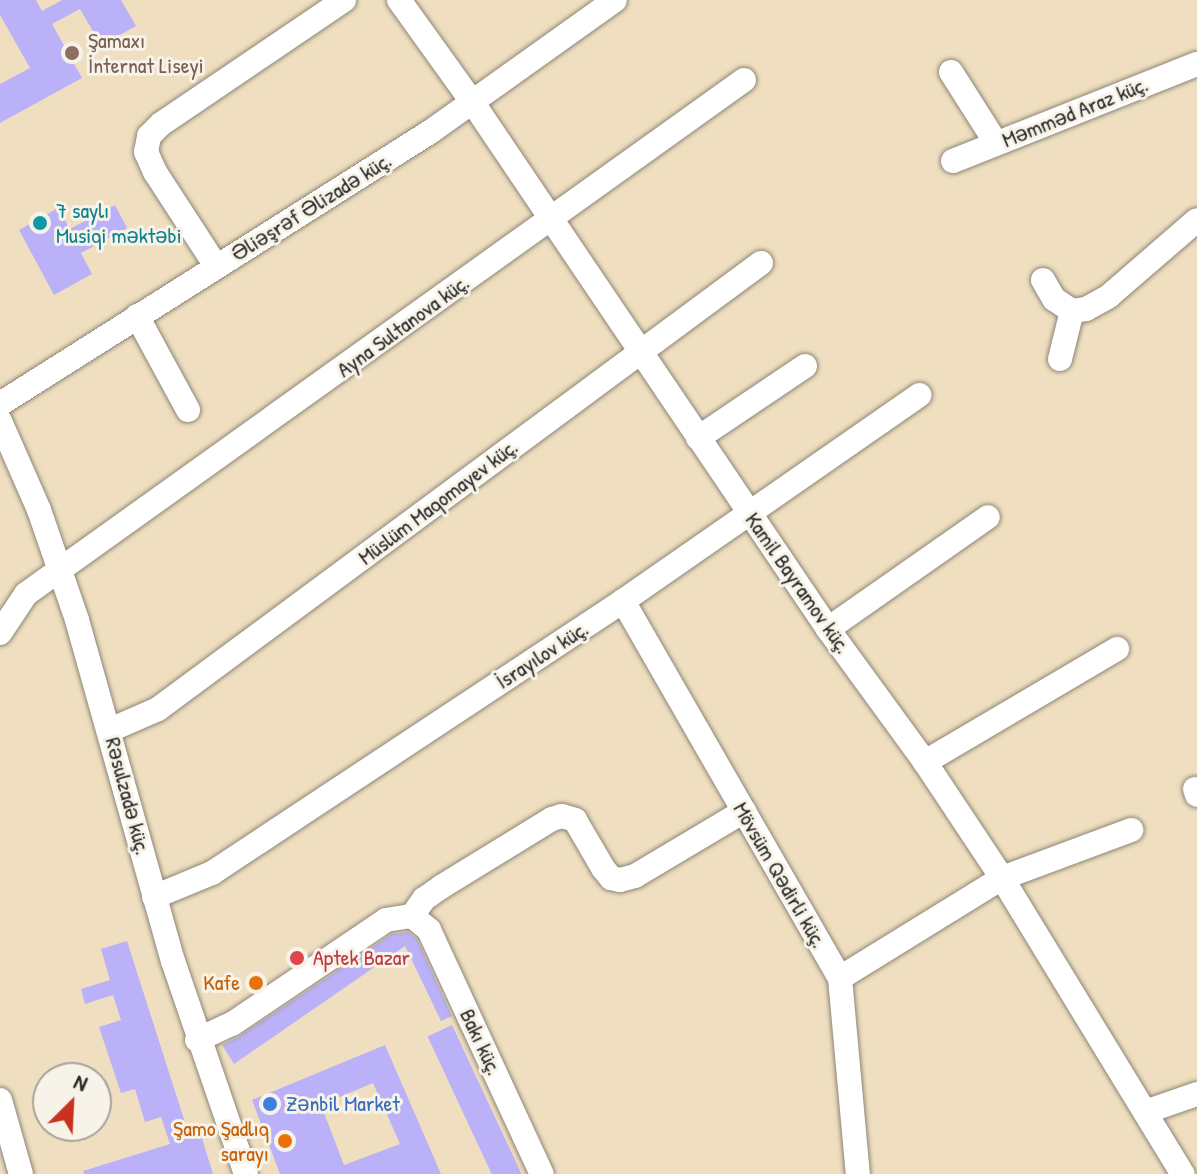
<!DOCTYPE html>
<html>
<head>
<meta charset="utf-8">
<style>
	body { margin:0 }
	#map { position:relative; width:1197px; height:1174px; overflow:hidden; background:#efdfc0; font-family:"Patrick Hand",sans-serif }
	div>[style] { position:absolute }
	.building>* { inset:0; background:#bab1f8; transform-origin:0 0 }
	.roads { filter:drop-shadow(0 0 2px #8d8576) drop-shadow(0 0 2px #8d8576) }
	.minor>* { height:24px; margin:-12px; padding:0 12px; transform-origin:12px; border-radius:12px; background:#fff }
	.dots>* { width:22px; height:22px; translate:-50% -50%; box-sizing:border-box; border:4px solid #f7f3e8; border-radius:50% }
	span { translate:-50% -50%; white-space:nowrap; text-align:center; line-height:1.15; -webkit-text-stroke:6px #f7f3e8; paint-order:stroke }
	.education-label { font-size:22px; color:#785e54 }
	.left { translate:0 -50%; text-align:left }
	.street-label { font-size:22px; color:#2b2b2b }
	.culture-label { font-size:22px; color:#0d838f }
	.health-label { font-size:22px; color:#be3a42 }
	.food-label { font-size:22px; color:#c56008 }
	.right { translate:-100% -50%; text-align:right }
	.shop-label { font-size:22px; color:#366cbe }
	.north { position:absolute; left:32px; top:1062px; width:80px; height:80px; box-sizing:border-box; background:#f7f3e8; border:2px solid #a5a39c; border-radius:50%; rotate:24deg; font-size:22px; font-weight:700; line-height:32px; text-align:center; color:#2b2b2b }
	.north::after { content:''; display:block; margin:auto; width:28px; height:36px; background:#c8321e; clip-path:polygon(50% 0,100% 100%,50% 72%,0 100%) }
</style>
</head>
<body>
<div id="map">
	<div class="building">
		<i style="clip-path:polygon(0 0,36px 0,42px 11px,62px 0,121px 0,136px 26px,101px 45px,80px 9px,52px 24px,82px 78px,0 123px,0 84px,30px 68px,0 15px)"></i>
		<i style="clip-path:polygon(115px 205px,127px 228px,81px 253px,92px 274px,54px 295px,19px 230px,58px 208px,70px 229px)"></i>
		<i style="clip-path:polygon(408px 932px,417px 939px,452px 1016px,441px 1021px,405px 946px,234px 1064px,222px 1045px,240px 1036px,392px 934px)"></i>
		<i style="clip-path:polygon(127px 941px,190px 1138px,201px 1135px,213px 1174px,84px 1174px,83px 1171px,170px 1144px,161px 1117px,145px 1122px,135px 1089px,121px 1093px,99px 1027px,121px 1020px,113px 995px,85px 1004px,81px 989px,110px 980px,101px 949px)"></i>
		<i style="left:452px;top:1025px;width:165px;height:27px;rotate:65deg"></i>
		<i style="clip-path:polygon(evenodd,385px 1045px,441px 1174px,280px 1174px,252px 1100px,385px 1045px,373px 1083px,400px 1144px,344px 1165px,321px 1105px,373px 1083px)"></i>
	</div>
	<div class="roads">
		<div class="minor">
			<i style="left:399px;top:0;width:127px;rotate:54.3deg"></i>
			<i style="left:473px;top:103px;width:635px;rotate:55.98deg"></i>
			<i style="left:828px;top:629px;width:165px;rotate:53.9deg"></i>
			<i style="left:925px;top:762px;width:139px;rotate:56.4deg"></i>
			<i style="left:1002px;top:878px;width:347px;rotate:58.6deg"></i>
			<i style="left:951px;top:72px;width:84px;rotate:57.6deg"></i>
			<i style="left:953px;top:161px;width:263px;rotate:-21.7deg"></i>
			<i style="left:216px;top:266px;width:112px;rotate:-123deg"></i>
			<i style="left:155px;top:172px;width:22px;rotate:-114deg"></i>
			<i style="left:146px;top:152px;width:16px;rotate:-79deg"></i>
			<i style="left:149px;top:136px;width:17px;rotate:-45deg"></i>
			<i style="left:161px;top:124px;width:221px;rotate:-34.1deg"></i>
			<i style="left:1043px;top:280px;width:22px;rotate:60deg"></i>
			<i style="left:1054px;top:299px;width:22px;rotate:34deg"></i>
			<i style="left:1072px;top:311px;width:14px;rotate:-8deg"></i>
			<i style="left:1086px;top:309px;width:26px;rotate:-29deg"></i>
			<i style="left:1109px;top:296px;width:116px;rotate:-40.8deg"></i>
			<i style="left:137px;top:316px;width:107px;rotate:61.5deg"></i>
			<i style="left:1060px;top:359px;width:49px;rotate:-76deg"></i>
			<i style="left:0;top:404px;width:509px;rotate:-32.32deg"></i>
			<i style="left:430px;top:132px;width:227px;rotate:-35.5deg"></i>
			<i style="left:0;top:421px;width:97px;rotate:66.3deg"></i>
			<i style="left:39px;top:510px;width:116px;rotate:70.9deg"></i>
			<i style="left:77px;top:620px;width:354px;rotate:74.3deg"></i>
			<i style="left:173px;top:961px;width:225px;rotate:71.1deg"></i>
			<i style="left:698px;top:438px;width:129px;rotate:-33.9deg"></i>
			<i style="left:623px;top:601px;width:435px;rotate:60.1deg"></i>
			<i style="left:840px;top:978px;width:197px;rotate:84.8deg"></i>
			<i style="left:828px;top:629px;width:195px;rotate:-35deg"></i>
			<i style="left:0;top:633px;width:47px;rotate:-56.3deg"></i>
			<i style="left:26px;top:594px;width:883px;rotate:-35.6deg"></i>
			<i style="left:110px;top:730px;width:52px;rotate:-23.6deg"></i>
			<i style="left:158px;top:709px;width:750px;rotate:-36.49deg"></i>
			<i style="left:925px;top:762px;width:223px;rotate:-30.5deg"></i>
			<i style="left:1195px;top:789px;width:6px;rotate:72deg"></i>
			<i style="left:154px;top:897px;width:63px;rotate:-22.5deg"></i>
			<i style="left:212px;top:873px;width:493px;rotate:-33.5deg"></i>
			<i style="left:623px;top:601px;width:361px;rotate:-34.8deg"></i>
			<i style="left:412px;top:916px;width:21px;rotate:-55deg"></i>
			<i style="left:424px;top:899px;width:21px;rotate:-35deg"></i>
			<i style="left:441px;top:887px;width:130px;rotate:-31.5deg"></i>
			<i style="left:552px;top:819px;width:10px;rotate:-17deg"></i>
			<i style="left:562px;top:816px;width:14px;rotate:17deg"></i>
			<i style="left:575px;top:820px;width:56px;rotate:59.7deg"></i>
			<i style="left:603px;top:868px;width:13px;rotate:51deg"></i>
			<i style="left:611px;top:878px;width:9px;rotate:13deg"></i>
			<i style="left:620px;top:880px;width:16px;rotate:-15deg"></i>
			<i style="left:635px;top:876px;width:127px;rotate:-30.8deg"></i>
			<i style="left:840px;top:978px;width:190px;rotate:-31.7deg"></i>
			<i style="left:1002px;top:878px;width:138px;rotate:-20.4deg"></i>
			<i style="left:197px;top:1040px;width:38px;rotate:-25deg"></i>
			<i style="left:232px;top:1024px;width:186px;rotate:-34deg"></i>
			<i style="left:386px;top:920px;width:26px;rotate:-9deg"></i>
			<i style="left:412px;top:916px;width:22px;rotate:39deg"></i>
			<i style="left:429px;top:930px;width:269px;rotate:65.2deg"></i>
			<i style="left:0;top:1100px;width:77px;rotate:74.2deg"></i>
			<i style="left:1145px;top:1112px;width:55px;rotate:-19.1deg"></i>
		</div>
	</div>
	<div class="dots">
		<i style="left:72px;top:53px;background:#8d6e63"></i>
		<i style="left:40px;top:223px;background:#0f9aa8"></i>
		<i style="left:297px;top:958px;background:#e0444e"></i>
		<i style="left:256px;top:983px;background:#e8710a"></i>
		<i style="left:270px;top:1104px;background:#3f7fe0"></i>
		<i style="left:285px;top:1141px;background:#e8710a"></i>
	</div>
	<div class="education-label">
		<span class="left" style="left:88px;top:53px">Şamaxı<br>İnternat Liseyi</span>
	</div>
	<div class="street-label">
		<span style="left:1075px;top:112px;rotate:-22deg">Məmməd Araz küç.</span>
		<span style="left:311px;top:207px;rotate:-32deg">Əliəşrəf Əlizadə küç.</span>
		<span style="left:403px;top:326px;rotate:-36deg">Ayna Sultanova küç.</span>
		<span style="left:438px;top:502px;rotate:-37deg">Müslüm Maqomayev küç.</span>
		<span style="left:798px;top:583px;rotate:55deg">Kamil Bayramov küç.</span>
		<span style="left:542px;top:655px;rotate:-33deg">İsrayılov küç.</span>
		<span style="left:128px;top:796px;rotate:75deg">Rəsulzadə küç.</span>
		<span style="left:780px;top:875px;rotate:60deg">Mövsüm Qədirli küç.</span>
		<span style="left:481px;top:1042px;rotate:65deg">Bakı küç.</span>
	</div>
	<div class="culture-label">
		<span class="left" style="left:56px;top:223px">7 saylı<br>Musiqi məktəbi</span>
	</div>
	<div class="health-label">
		<span class="left" style="left:313px;top:958px">Aptek Bazar</span>
	</div>
	<div class="food-label">
		<span class="right" style="left:240px;top:983px">Kafe</span>
		<span class="right" style="left:269px;top:1141px">Şamo Şadlıq<br>sarayı</span>
	</div>
	<div class="shop-label">
		<span class="left" style="left:286px;top:1104px">Zənbil Market</span>
	</div>
	<div class="north">N</div>
</div>
</body>
</html>
